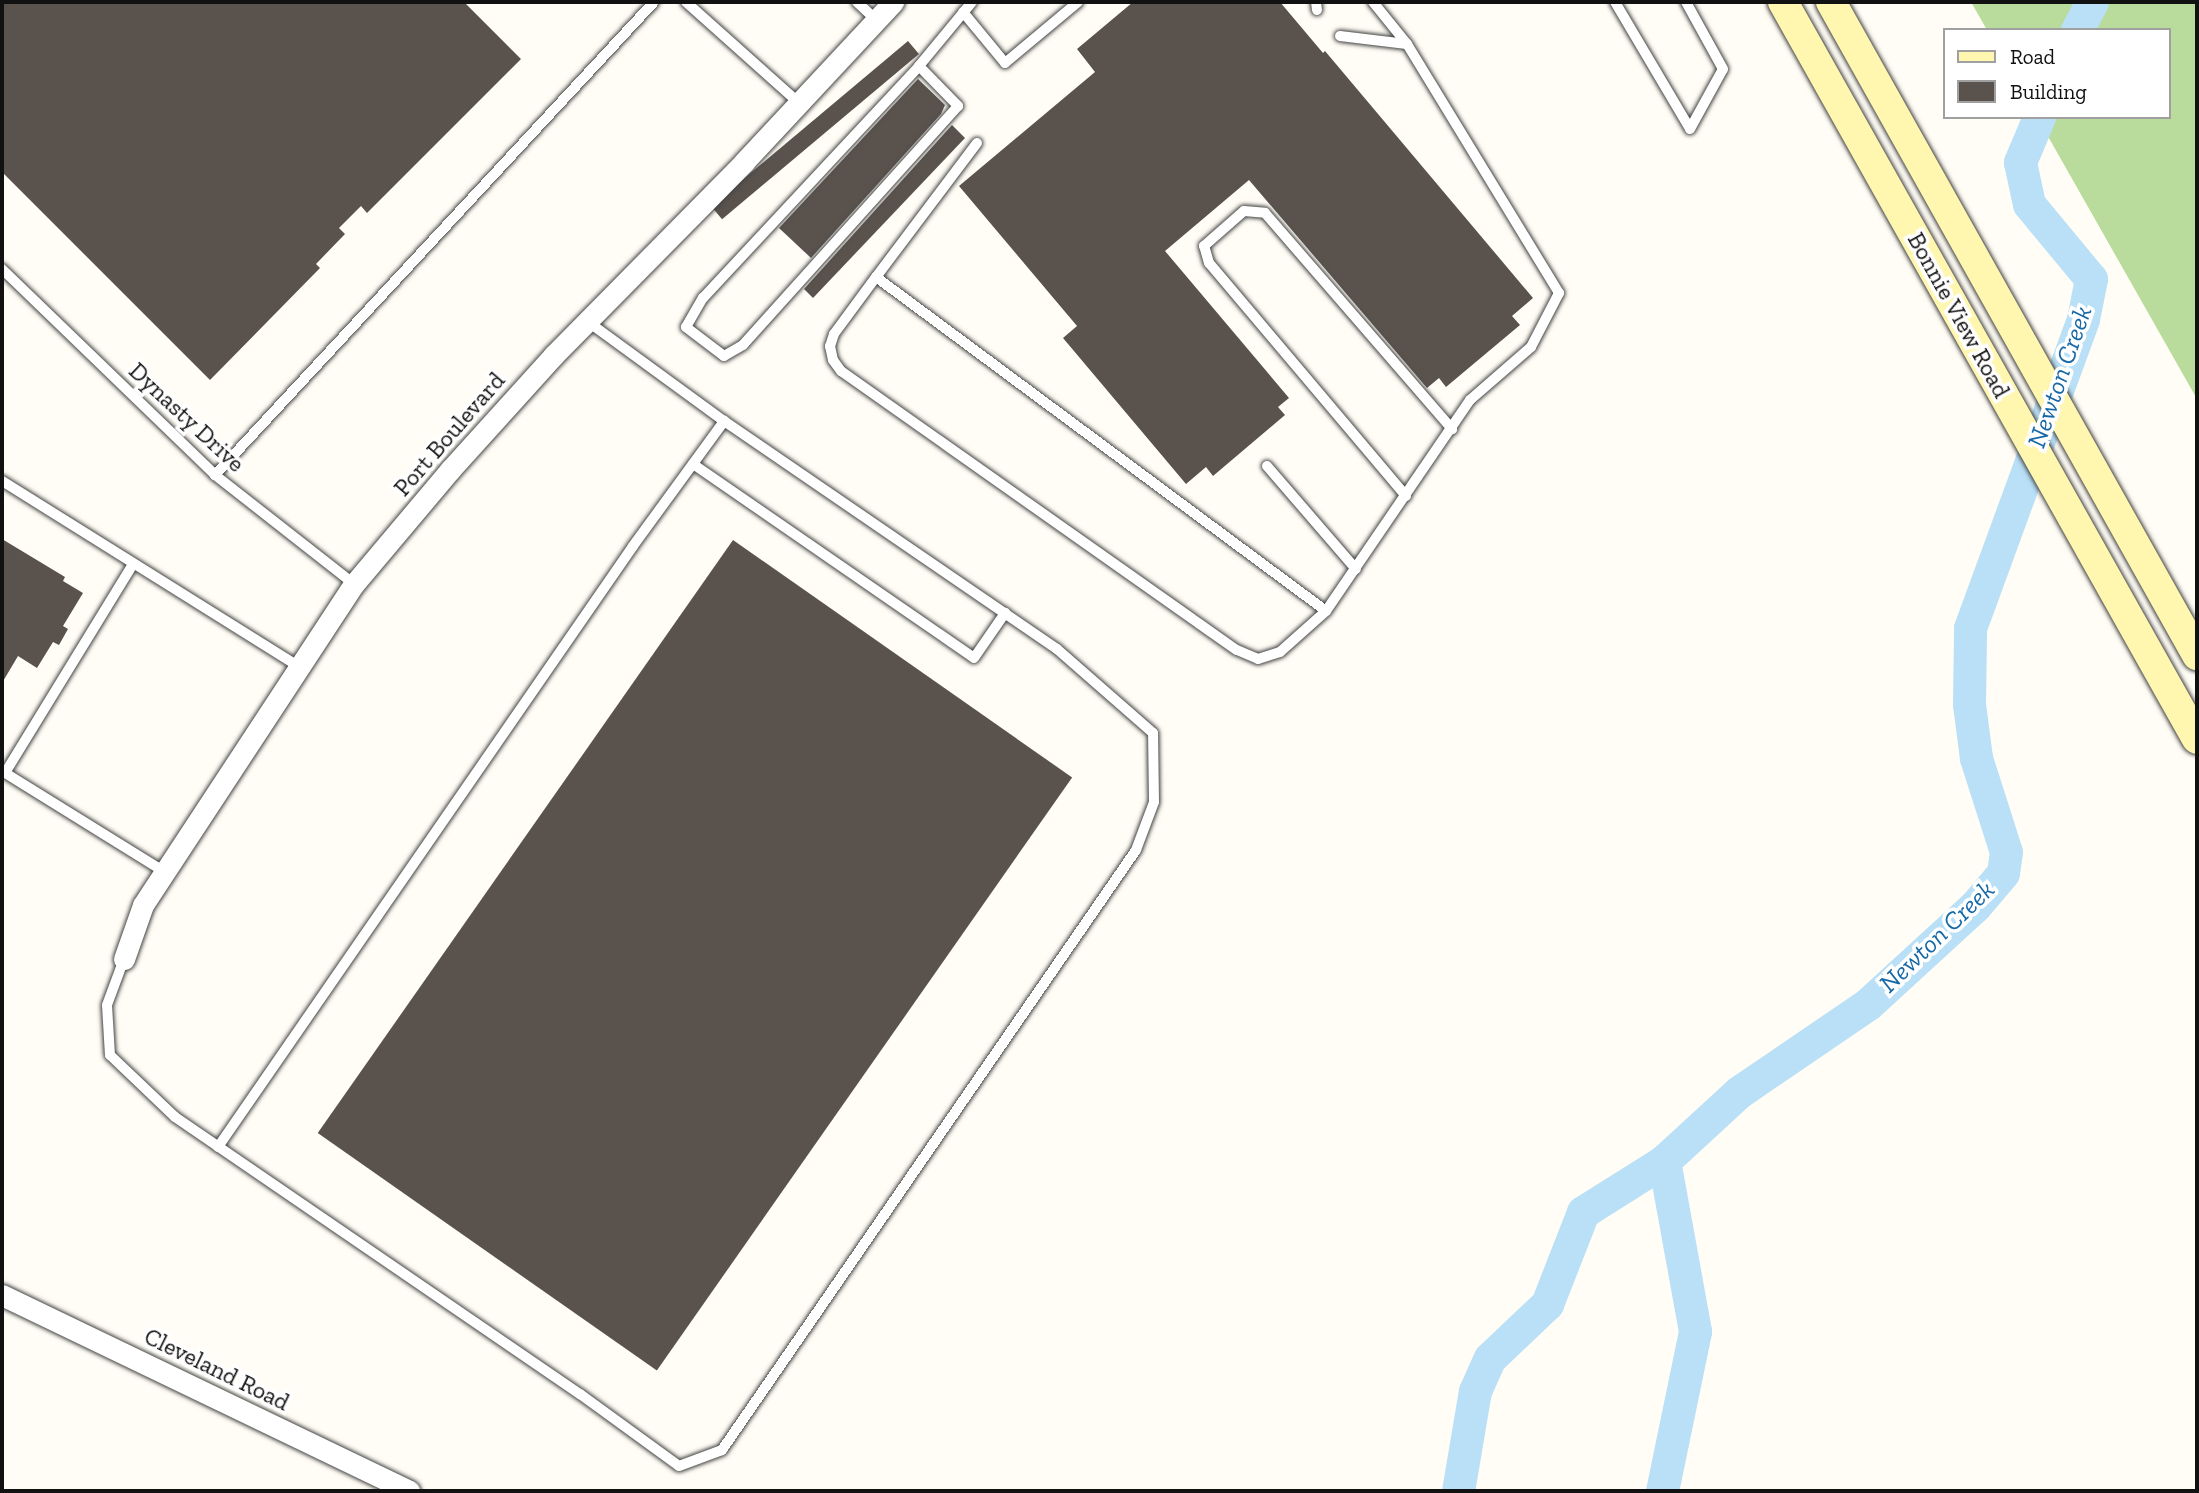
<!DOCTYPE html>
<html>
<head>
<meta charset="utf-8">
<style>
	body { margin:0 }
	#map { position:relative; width:2199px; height:1493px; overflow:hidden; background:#fffdf5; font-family:"Zilla Slab",serif }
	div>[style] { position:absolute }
	.forest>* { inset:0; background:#b9dc9c }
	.river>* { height:33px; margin:-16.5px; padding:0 16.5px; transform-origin:16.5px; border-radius:16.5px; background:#b9e0f7 }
	.building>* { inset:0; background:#5a524d; transform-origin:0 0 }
	.roads { filter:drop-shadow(0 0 2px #444) drop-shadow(0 0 2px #444) }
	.lane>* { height:10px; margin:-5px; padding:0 5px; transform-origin:5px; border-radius:5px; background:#fff }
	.street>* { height:21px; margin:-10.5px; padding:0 10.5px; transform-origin:10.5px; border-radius:10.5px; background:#fff }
	.secondary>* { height:30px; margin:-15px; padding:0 15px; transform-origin:15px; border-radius:15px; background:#fff6b0 }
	span { translate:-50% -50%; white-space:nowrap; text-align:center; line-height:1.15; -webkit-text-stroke:7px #fff; paint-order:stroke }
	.street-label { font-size:24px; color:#111 }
	.water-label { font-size:26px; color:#1768a6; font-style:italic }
	.frame { position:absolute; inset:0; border:4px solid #111; pointer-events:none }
	.legend { position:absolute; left:1943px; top:28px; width:228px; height:91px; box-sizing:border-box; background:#fff; border:2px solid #a0a0a0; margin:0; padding:9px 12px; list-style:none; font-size:21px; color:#111 }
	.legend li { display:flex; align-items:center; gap:14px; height:35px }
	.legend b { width:35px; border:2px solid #a0a0a0 }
</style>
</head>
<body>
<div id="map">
	<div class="forest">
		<i style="clip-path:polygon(1971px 2px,2197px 2px,2197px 399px,2037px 117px,2169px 117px,2169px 30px,1987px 30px)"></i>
	</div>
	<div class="river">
		<i style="left:2077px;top:30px;width:32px;rotate:-62deg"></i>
		<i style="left:1458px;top:1491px;width:101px;rotate:-80.4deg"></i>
		<i style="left:1475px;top:1391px;width:36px;rotate:-66deg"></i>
		<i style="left:1490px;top:1358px;width:79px;rotate:-43.5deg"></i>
		<i style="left:1547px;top:1304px;width:99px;rotate:-68.6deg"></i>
		<i style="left:1583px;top:1212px;width:96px;rotate:-32.2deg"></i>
		<i style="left:1662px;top:1491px;width:163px;rotate:-78.3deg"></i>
		<i style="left:1695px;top:1331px;width:173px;rotate:-100.3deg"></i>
		<i style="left:1664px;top:1161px;width:102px;rotate:-42.6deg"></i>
		<i style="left:1739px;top:1092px;width:156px;rotate:-34.3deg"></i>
		<i style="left:1868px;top:1004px;width:145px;rotate:-42.5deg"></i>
		<i style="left:1975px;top:906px;width:43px;rotate:-49.7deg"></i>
		<i style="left:2003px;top:873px;width:21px;rotate:-82deg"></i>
		<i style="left:2006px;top:852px;width:99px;rotate:-107.7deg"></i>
		<i style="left:1976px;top:758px;width:54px;rotate:-97.4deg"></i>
		<i style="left:1969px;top:704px;width:76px;rotate:-89.2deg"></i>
		<i style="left:1970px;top:628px;width:329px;rotate:-69.9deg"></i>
		<i style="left:2083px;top:319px;width:41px;rotate:-78.7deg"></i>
		<i style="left:2091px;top:279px;width:97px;rotate:-129.6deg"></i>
		<i style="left:2029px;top:204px;width:43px;rotate:-102.1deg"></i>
		<i style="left:2020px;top:162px;width:49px;rotate:-67.1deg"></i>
	</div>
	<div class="building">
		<i style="clip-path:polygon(2px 2px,464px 2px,521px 59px,367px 213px,361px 206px,339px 228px,345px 234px,316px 264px,320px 268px,210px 380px,2px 172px)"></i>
		<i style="clip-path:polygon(1133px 2px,1280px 2px,1323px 53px,1325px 51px,1533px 298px,1512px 316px,1520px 325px,1446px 387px,1439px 378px,1427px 388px,1249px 180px,1165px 251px,1289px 398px,1278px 407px,1285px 415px,1213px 476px,1206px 467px,1186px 484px,1063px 338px,1077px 326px,959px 186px,1095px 72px,1077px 49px)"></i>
		<i style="left:908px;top:41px;width:17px;height:257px;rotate:50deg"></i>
		<i style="clip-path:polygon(918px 79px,945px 105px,941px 114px,811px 258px,779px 228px)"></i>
		<i style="clip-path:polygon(952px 125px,965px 138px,813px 298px,804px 289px)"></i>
		<i style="clip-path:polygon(2px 539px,65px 577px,63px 581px,83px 593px,63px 626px,68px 629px,59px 645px,53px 642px,37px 668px,18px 656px,2px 683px)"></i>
		<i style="left:733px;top:540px;width:414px;height:724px;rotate:35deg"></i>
	</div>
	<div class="roads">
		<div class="lane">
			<i style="left:686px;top:2px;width:152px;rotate:41.8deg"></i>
			<i style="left:857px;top:2px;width:26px;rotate:43deg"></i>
			<i style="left:1316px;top:2px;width:8px;rotate:83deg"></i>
			<i style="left:1615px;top:2px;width:147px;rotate:59.4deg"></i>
			<i style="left:1690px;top:129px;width:68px;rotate:-61.2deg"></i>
			<i style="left:1723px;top:69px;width:77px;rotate:-118.9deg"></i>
			<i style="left:963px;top:12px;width:66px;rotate:50.5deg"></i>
			<i style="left:1005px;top:63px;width:95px;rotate:-39.9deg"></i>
			<i style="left:1340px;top:36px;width:67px;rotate:6.8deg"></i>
			<i style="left:919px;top:66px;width:56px;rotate:45.7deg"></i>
			<i style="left:958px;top:106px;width:321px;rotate:132deg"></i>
			<i style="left:743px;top:345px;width:22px;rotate:150deg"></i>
			<i style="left:724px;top:356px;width:48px;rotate:-142.7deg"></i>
			<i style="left:686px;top:327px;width:34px;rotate:-60deg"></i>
			<i style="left:703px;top:298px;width:317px;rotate:-47deg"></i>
			<i style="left:919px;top:66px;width:83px;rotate:-50.4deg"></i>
			<i style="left:977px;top:143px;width:168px;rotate:127deg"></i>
			<i style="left:876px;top:277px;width:560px;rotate:36.58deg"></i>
			<i style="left:1326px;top:611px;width:255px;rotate:-55.7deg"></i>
			<i style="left:1470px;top:400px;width:81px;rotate:-41deg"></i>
			<i style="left:1531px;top:347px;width:61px;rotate:-62.6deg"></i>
			<i style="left:1559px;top:293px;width:292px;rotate:-121.4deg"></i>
			<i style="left:1407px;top:44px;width:54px;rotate:-129deg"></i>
			<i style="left:2px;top:269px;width:296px;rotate:44deg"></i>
			<i style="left:215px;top:475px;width:177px;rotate:38.1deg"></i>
			<i style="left:876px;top:277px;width:71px;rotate:126.4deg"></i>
			<i style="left:834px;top:334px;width:13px;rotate:108deg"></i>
			<i style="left:830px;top:346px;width:14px;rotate:78deg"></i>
			<i style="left:833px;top:360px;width:14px;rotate:54deg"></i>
			<i style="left:841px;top:371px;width:484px;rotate:35.2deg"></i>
			<i style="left:1237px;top:650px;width:23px;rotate:23deg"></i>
			<i style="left:1258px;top:659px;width:23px;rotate:-18deg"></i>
			<i style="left:1280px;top:652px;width:62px;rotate:-41.7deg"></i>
			<i style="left:693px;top:464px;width:341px;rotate:34.6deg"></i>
			<i style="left:974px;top:658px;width:55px;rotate:-55.4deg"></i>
			<i style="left:1267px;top:466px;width:136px;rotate:49.2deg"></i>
			<i style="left:215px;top:475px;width:645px;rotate:-47.14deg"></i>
			<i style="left:2px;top:481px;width:351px;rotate:32deg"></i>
			<i style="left:1406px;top:496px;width:305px;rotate:-130.2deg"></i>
			<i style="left:1209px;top:263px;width:18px;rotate:-106deg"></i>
			<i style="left:1204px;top:246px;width:53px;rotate:-41.2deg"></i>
			<i style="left:1244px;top:211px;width:21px;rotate:5deg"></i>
			<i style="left:1265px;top:213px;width:286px;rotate:49.1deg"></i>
			<i style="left:2px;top:771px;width:192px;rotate:31.8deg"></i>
			<i style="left:5px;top:773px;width:245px;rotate:-58.5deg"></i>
			<i style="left:124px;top:959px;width:49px;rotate:110.3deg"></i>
			<i style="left:107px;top:1005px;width:50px;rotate:86.6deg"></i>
			<i style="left:110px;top:1055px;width:90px;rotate:43.6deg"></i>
			<i style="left:175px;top:1117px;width:491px;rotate:34.4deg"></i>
			<i style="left:580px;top:1394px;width:122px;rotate:36deg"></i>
			<i style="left:679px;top:1466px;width:46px;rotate:-20.4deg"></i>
			<i style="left:722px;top:1450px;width:729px;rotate:-55.39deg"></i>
			<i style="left:1136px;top:850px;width:51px;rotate:-69.4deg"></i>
			<i style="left:1154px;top:802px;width:69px;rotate:-90.8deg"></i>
			<i style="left:1153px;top:733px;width:128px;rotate:-138.8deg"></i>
			<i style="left:1057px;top:649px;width:404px;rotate:-145.6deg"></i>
			<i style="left:724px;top:421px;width:168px;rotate:-143.9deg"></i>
			<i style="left:218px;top:1147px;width:730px;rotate:-55.37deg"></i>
			<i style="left:633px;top:546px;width:155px;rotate:-53.9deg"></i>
		</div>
		<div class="street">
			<i style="left:124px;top:959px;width:57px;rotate:-70.6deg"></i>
			<i style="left:143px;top:905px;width:384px;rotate:-56.7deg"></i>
			<i style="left:354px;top:584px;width:149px;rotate:-49.9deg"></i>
			<i style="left:450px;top:470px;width:155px;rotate:-47.9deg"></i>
			<i style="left:554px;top:355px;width:271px;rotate:-45.4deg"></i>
			<i style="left:744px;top:162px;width:219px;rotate:-47deg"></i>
			<i style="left:2px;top:1295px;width:452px;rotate:25.7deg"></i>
		</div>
		<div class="secondary">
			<i style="left:1783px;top:2px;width:845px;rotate:60.68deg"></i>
			<i style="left:1831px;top:2px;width:749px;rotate:60.73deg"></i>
		</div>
	</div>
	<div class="street-label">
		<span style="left:1959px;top:315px;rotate:61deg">Bonnie View Road</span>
		<span style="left:187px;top:417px;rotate:43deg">Dynasty Drive</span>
		<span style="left:449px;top:434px;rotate:-49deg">Port Boulevard</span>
		<span style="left:217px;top:1369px;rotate:26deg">Cleveland Road</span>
	</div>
	<div class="water-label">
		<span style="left:2060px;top:377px;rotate:-71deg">Newton Creek</span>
		<span style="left:1937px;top:937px;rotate:-44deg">Newton Creek</span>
	</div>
	<div class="frame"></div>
	<ul class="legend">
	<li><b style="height:9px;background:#fff6b0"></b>Road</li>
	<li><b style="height:19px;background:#5a524d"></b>Building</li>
	</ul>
</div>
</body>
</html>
